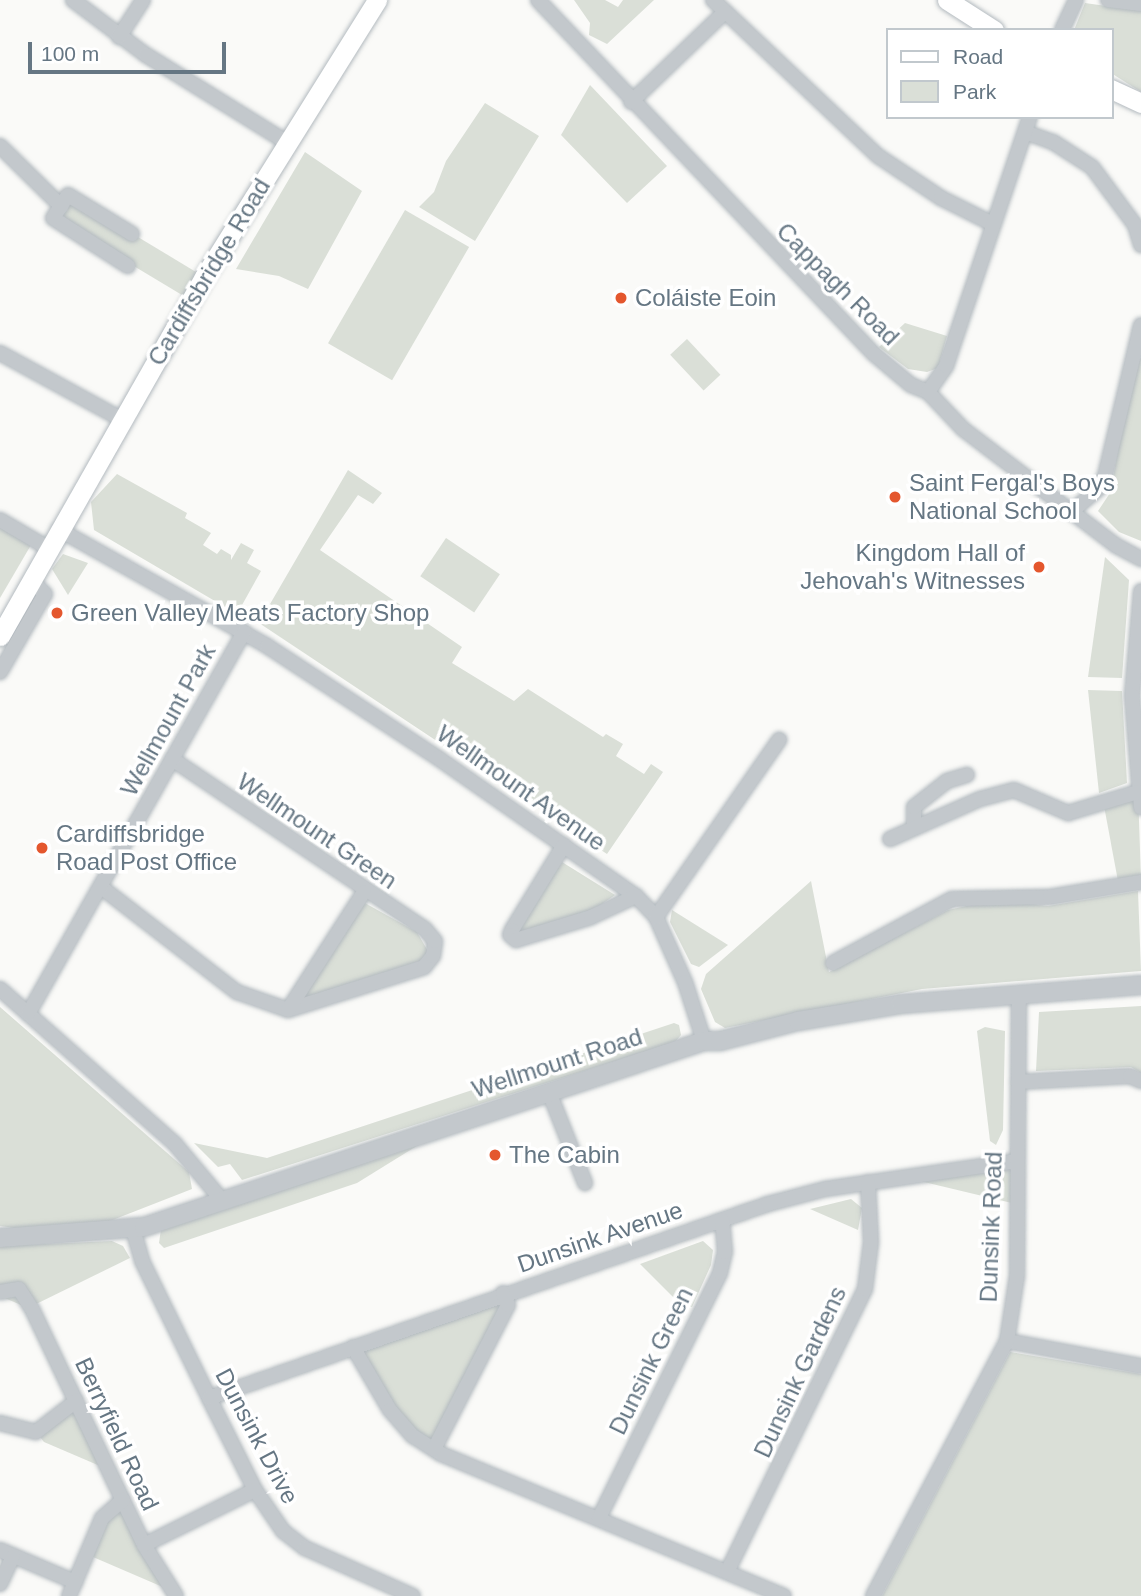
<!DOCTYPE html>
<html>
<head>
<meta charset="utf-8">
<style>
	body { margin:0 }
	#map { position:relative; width:1141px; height:1596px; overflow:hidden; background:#fafaf8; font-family:Arial,sans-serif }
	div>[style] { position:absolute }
	.green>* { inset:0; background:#dadfd7; transform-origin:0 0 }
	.roads { filter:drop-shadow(0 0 2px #b3babf) drop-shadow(0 0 2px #b3babf) }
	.minor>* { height:14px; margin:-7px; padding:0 7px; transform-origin:7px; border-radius:7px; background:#c3c8cc }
	.tertiary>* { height:18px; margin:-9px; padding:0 9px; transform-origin:9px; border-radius:9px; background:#c3c8cc }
	.secondary>* { height:19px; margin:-9.5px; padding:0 9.5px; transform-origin:9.5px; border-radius:9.5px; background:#fff }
	.dots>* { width:19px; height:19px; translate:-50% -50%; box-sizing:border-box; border:4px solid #fff; border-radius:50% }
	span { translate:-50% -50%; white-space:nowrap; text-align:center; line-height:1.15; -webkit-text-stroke:7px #fff; paint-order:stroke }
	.street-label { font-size:24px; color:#657683 }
	.poi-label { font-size:24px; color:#657683 }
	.left { translate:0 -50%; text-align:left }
	.right { translate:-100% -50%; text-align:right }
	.legend { position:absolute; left:886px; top:28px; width:228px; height:91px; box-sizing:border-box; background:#fff; border:2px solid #c1c8cd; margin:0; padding:9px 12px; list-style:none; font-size:21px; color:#657683 }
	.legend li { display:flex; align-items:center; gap:14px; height:35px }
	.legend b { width:35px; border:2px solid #c1c8cd }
	.scale { position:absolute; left:28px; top:42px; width:198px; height:32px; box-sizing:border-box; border:4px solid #657683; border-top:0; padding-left:9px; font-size:21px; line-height:24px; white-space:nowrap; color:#657683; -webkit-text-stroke:5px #fff; paint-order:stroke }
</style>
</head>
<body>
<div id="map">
	<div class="green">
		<i style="clip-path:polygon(574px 0,605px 0,618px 7px,623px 0,654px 0,607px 44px,589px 35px,590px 23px)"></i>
		<i style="clip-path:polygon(1085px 3px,1141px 11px,1141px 92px,1111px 73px,1111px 30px,1074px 30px)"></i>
		<i style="clip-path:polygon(590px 85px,667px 166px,627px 203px,561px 135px)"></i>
		<i style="clip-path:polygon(485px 103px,539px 136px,475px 241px,419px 207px,434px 192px,446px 161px)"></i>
		<i style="clip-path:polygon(305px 152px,362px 191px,308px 289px,279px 276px,236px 269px)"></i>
		<i style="left:68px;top:195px;width:158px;height:27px;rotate:31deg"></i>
		<i style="left:405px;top:210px;width:74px;height:154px;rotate:30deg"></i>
		<i style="clip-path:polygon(905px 323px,947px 336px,938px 368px,927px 372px,908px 369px,879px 347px)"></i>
		<i style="left:687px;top:339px;width:49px;height:23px;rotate:47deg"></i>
		<i style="clip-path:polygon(1141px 357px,1141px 541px,1119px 532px,1098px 511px,1110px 493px,1132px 376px)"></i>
		<i style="clip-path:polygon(348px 470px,382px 493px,373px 504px,358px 495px,320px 550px,462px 647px,452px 663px,514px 701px,528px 689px,603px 737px,606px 734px,623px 744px,616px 756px,644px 774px,651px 764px,663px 772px,607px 854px,259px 623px)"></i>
		<i style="clip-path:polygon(117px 474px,187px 513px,185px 518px,211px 533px,203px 545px,217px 554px,221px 549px,231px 555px,231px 560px,241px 543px,254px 550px,247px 563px,261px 571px,237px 614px,94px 530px,91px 502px)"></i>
		<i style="clip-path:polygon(0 527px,31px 545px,0 598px)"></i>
		<i style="left:446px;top:538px;width:65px;height:46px;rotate:34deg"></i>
		<i style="clip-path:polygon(63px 554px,88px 563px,68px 595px,52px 569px)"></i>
		<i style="clip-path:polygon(1105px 557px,1129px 580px,1122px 678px,1088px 677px)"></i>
		<i style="clip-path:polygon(1088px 690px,1122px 691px,1127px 783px,1099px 793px)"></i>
		<i style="clip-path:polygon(1138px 792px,1141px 879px,1118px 881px,1104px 806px)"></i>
		<i style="clip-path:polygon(562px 862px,615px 895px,592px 911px,519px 933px,522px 920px)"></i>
		<i style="clip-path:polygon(811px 881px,829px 972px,948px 910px,994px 900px,1048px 906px,1138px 891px,1141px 971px,922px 989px,725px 1028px,715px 1022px,701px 989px,706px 974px)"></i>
		<i style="clip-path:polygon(363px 902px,417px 932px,429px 953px,420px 964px,307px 999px,304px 992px)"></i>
		<i style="clip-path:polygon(672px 910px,728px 945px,699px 967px,691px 964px,670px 922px)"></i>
		<i style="clip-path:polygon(1141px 1006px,1141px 1073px,1131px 1067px,1036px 1071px,1039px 1012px)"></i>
		<i style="clip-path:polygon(0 1007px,189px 1172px,192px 1189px,110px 1221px,21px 1229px,0 1226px)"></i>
		<i style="clip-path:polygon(674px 1023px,679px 1025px,681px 1035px,675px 1042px,242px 1180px,230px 1164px,218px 1167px,194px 1143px,267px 1158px)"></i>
		<i style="clip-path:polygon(985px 1027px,1005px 1031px,1003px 1130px,996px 1145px,990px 1141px,977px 1031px)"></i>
		<i style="clip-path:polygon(420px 1144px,357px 1183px,164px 1248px,159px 1243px,161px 1229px)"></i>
		<i style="clip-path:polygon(1016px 1162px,1016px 1204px,903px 1177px)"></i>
		<i style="clip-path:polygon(851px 1199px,862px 1208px,858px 1230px,810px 1209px)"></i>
		<i style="clip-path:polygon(112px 1241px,123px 1246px,130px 1258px,28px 1308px,0 1296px,0 1246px)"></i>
		<i style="clip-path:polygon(703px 1241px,713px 1250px,711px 1265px,692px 1307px,682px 1306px,640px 1264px)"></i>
		<i style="clip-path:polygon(513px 1292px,433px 1449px,413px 1436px,353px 1348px)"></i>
		<i style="clip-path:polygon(1010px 1352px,1141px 1374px,1141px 1596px,882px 1596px)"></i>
		<i style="clip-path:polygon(75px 1404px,107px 1469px,44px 1442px,36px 1432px)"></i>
		<i style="clip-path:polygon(123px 1501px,172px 1591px,86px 1554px,102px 1518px)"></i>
	</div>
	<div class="roads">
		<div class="minor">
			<i style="left:73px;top:0;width:91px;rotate:37deg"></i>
			<i style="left:146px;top:55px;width:167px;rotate:31.8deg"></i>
			<i style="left:538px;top:0;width:488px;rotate:46.5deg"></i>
			<i style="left:874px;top:354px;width:48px;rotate:40deg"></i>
			<i style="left:911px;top:385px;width:18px;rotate:22deg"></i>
			<i style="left:928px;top:392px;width:51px;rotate:46.6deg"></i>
			<i style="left:963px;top:429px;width:191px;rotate:37.3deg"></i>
			<i style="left:1115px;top:545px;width:30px;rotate:28deg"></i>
			<i style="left:713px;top:0;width:227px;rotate:43.4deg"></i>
			<i style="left:878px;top:156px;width:76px;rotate:33.7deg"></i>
			<i style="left:941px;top:198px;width:58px;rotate:26.6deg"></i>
			<i style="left:1108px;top:0;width:33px;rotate:7deg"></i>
			<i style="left:1062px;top:30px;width:33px;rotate:-65deg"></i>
			<i style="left:119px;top:37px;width:44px;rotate:-57deg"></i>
			<i style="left:631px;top:102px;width:130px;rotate:-43.8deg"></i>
			<i style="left:1025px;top:132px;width:30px;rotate:20deg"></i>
			<i style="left:1053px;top:142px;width:46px;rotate:32.7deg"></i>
			<i style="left:1092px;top:167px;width:72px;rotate:53.4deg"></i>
			<i style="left:1135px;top:225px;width:21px;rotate:73deg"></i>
			<i style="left:0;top:146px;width:86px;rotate:44.5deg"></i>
			<i style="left:128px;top:266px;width:89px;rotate:-147.4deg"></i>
			<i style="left:53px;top:218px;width:27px;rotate:-57deg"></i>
			<i style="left:68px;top:195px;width:75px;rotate:31.4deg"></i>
			<i style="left:0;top:353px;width:138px;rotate:28.6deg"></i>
			<i style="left:928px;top:392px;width:32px;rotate:-55deg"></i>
			<i style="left:946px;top:366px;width:263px;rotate:-71.4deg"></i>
			<i style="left:1072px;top:511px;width:35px;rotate:-40deg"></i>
			<i style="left:1099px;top:488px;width:13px;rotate:-63deg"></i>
			<i style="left:1105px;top:476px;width:155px;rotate:-76.6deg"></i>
			<i style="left:0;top:520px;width:56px;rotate:30.3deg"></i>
			<i style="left:58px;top:529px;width:240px;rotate:29.2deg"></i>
			<i style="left:267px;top:646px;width:204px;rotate:33.2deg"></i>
			<i style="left:438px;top:758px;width:241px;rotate:34.9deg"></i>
			<i style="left:636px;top:896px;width:29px;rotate:46deg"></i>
			<i style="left:656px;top:917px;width:71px;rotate:66deg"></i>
			<i style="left:685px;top:982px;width:62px;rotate:72.1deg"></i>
			<i style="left:1141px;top:591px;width:104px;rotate:94.9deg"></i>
			<i style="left:1132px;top:695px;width:113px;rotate:85.4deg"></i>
			<i style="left:0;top:672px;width:90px;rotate:-60deg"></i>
			<i style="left:45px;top:594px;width:21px;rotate:-135deg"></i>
			<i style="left:914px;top:828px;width:21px;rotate:-90deg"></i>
			<i style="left:914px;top:807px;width:42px;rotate:-38.2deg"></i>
			<i style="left:947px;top:781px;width:21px;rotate:-17deg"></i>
			<i style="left:890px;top:839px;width:98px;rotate:-24deg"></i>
			<i style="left:980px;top:799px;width:35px;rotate:-15deg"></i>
			<i style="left:1014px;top:790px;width:59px;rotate:23.1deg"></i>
			<i style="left:1068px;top:813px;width:73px;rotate:-16.7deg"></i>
			<i style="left:564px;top:845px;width:100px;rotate:121.5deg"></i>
			<i style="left:512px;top:930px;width:5px;rotate:112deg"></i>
			<i style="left:510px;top:935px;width:8px;rotate:40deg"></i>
			<i style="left:516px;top:940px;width:78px;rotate:-17deg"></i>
			<i style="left:591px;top:917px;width:50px;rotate:-25deg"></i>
			<i style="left:101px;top:887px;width:172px;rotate:37.7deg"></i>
			<i style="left:237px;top:992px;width:54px;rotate:19.4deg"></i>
			<i style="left:288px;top:1010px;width:143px;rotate:-17.5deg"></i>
			<i style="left:424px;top:967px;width:14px;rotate:-51deg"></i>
			<i style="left:433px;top:956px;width:15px;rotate:-82deg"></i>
			<i style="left:435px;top:941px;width:16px;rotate:-130deg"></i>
			<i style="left:425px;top:929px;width:305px;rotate:-146.1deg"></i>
			<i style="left:656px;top:917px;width:216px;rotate:-55.2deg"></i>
			<i style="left:833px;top:963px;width:135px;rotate:-28.3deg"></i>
			<i style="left:952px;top:899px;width:98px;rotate:-1.2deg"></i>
			<i style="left:1050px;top:897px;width:92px;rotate:-9.4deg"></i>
			<i style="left:0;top:989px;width:234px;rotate:41.5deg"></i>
			<i style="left:175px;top:1144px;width:72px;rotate:50.1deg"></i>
			<i style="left:288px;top:1010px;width:140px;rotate:-57.2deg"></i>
			<i style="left:28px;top:1014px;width:439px;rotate:-60.5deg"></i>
			<i style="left:1018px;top:1082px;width:112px;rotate:-3.1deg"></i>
			<i style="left:1130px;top:1076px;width:12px;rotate:24deg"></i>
			<i style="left:549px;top:1092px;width:98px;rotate:68.4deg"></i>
			<i style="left:133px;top:1229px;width:33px;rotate:74deg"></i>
			<i style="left:142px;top:1261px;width:153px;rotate:63.9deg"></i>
			<i style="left:209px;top:1398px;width:103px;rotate:63.4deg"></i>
			<i style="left:255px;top:1490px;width:50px;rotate:55.7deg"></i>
			<i style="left:283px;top:1531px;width:28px;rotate:38deg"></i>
			<i style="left:305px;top:1548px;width:118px;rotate:24deg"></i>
			<i style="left:0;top:1292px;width:19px;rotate:-9deg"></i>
			<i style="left:19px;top:1289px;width:24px;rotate:57deg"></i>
			<i style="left:32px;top:1309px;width:261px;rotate:64.6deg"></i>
			<i style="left:144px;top:1545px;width:60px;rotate:57.9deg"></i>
			<i style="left:1007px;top:1341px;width:136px;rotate:10.6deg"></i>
			<i style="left:353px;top:1347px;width:73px;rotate:59.6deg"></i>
			<i style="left:390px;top:1410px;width:35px;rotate:49deg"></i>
			<i style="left:413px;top:1436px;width:33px;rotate:33deg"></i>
			<i style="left:441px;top:1454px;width:371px;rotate:22.5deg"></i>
			<i style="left:209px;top:1398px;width:592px;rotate:-19.14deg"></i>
			<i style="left:768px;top:1204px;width:59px;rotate:-14.7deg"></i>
			<i style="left:825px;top:1189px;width:194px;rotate:-8.3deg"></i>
			<i style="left:0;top:1423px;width:37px;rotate:14deg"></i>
			<i style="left:36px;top:1432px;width:51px;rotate:-37.8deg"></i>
			<i style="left:434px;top:1449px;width:162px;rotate:-62.8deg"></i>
			<i style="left:508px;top:1305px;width:13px;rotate:-113deg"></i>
			<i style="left:599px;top:1518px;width:273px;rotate:-63.7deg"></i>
			<i style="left:720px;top:1273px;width:22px;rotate:-77deg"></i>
			<i style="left:725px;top:1252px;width:32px;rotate:-95deg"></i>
			<i style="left:144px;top:1545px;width:124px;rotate:-26.4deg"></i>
			<i style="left:0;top:1550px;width:82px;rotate:23.1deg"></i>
			<i style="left:75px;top:1582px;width:69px;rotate:-67.1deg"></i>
			<i style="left:102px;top:1518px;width:28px;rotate:-41deg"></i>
			<i style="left:727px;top:1572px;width:315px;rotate:-64deg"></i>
			<i style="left:865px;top:1289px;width:47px;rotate:-82.7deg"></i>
			<i style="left:871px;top:1242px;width:60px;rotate:-92.9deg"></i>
			<i style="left:0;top:1584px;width:31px;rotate:-65deg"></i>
			<i style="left:69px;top:1596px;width:15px;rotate:-67deg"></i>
			<i style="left:873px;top:1596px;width:288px;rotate:-62.3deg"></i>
			<i style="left:1007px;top:1341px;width:66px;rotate:-81.3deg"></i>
			<i style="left:1017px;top:1276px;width:283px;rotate:-89.6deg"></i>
		</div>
		<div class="tertiary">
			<i style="left:0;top:1238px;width:144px;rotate:-4.4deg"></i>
			<i style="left:144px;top:1227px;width:590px;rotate:-18.37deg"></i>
			<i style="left:704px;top:1041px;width:16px"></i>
			<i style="left:720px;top:1041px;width:81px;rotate:-14.4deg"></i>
			<i style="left:798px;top:1021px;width:104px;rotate:-9.4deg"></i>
			<i style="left:901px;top:1004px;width:241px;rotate:-4.5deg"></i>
		</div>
		<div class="secondary">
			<i style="left:947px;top:0;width:56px;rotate:32.6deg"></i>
			<i style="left:1111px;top:89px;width:33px;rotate:25deg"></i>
			<i style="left:0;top:636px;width:413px;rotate:-60.4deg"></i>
			<i style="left:204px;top:277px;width:327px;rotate:-58deg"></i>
		</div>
	</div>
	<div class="dots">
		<i style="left:621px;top:298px;background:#e4572e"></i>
		<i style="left:895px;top:497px;background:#e4572e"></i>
		<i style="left:1039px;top:567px;background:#e4572e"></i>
		<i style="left:57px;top:613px;background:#e4572e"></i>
		<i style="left:42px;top:848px;background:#e4572e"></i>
		<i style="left:495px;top:1155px;background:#e4572e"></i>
	</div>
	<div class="street-label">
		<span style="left:209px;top:272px;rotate:-59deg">Cardiffsbridge Road</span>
		<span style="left:838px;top:284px;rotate:45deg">Cappagh Road</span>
		<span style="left:168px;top:720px;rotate:-61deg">Wellmount Park</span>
		<span style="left:521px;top:788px;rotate:35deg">Wellmount Avenue</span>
		<span style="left:317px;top:831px;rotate:34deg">Wellmount Green</span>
		<span style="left:557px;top:1063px;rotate:-18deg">Wellmount Road</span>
		<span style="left:991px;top:1227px;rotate:-88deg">Dunsink Road</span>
		<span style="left:600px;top:1237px;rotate:-19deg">Dunsink Avenue</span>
		<span style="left:651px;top:1361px;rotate:-64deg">Dunsink Green</span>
		<span style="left:800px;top:1372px;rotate:-65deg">Dunsink Gardens</span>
		<span style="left:117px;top:1434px;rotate:65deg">Berryfield Road</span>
		<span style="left:257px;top:1436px;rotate:62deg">Dunsink Drive</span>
	</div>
	<div class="poi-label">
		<span class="left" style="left:635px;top:298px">Coláiste Eoin</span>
		<span class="left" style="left:909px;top:497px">Saint Fergal's Boys<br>National School</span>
		<span class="right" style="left:1025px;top:567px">Kingdom Hall of<br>Jehovah's Witnesses</span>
		<span class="left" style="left:71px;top:613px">Green Valley Meats Factory Shop</span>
		<span class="left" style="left:56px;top:848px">Cardiffsbridge<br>Road Post Office</span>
		<span class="left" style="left:509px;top:1155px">The Cabin</span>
	</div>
	<ul class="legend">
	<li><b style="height:9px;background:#fff"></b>Road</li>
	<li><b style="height:19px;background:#dadfd7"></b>Park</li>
	</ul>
	<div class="scale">100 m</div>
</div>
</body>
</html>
